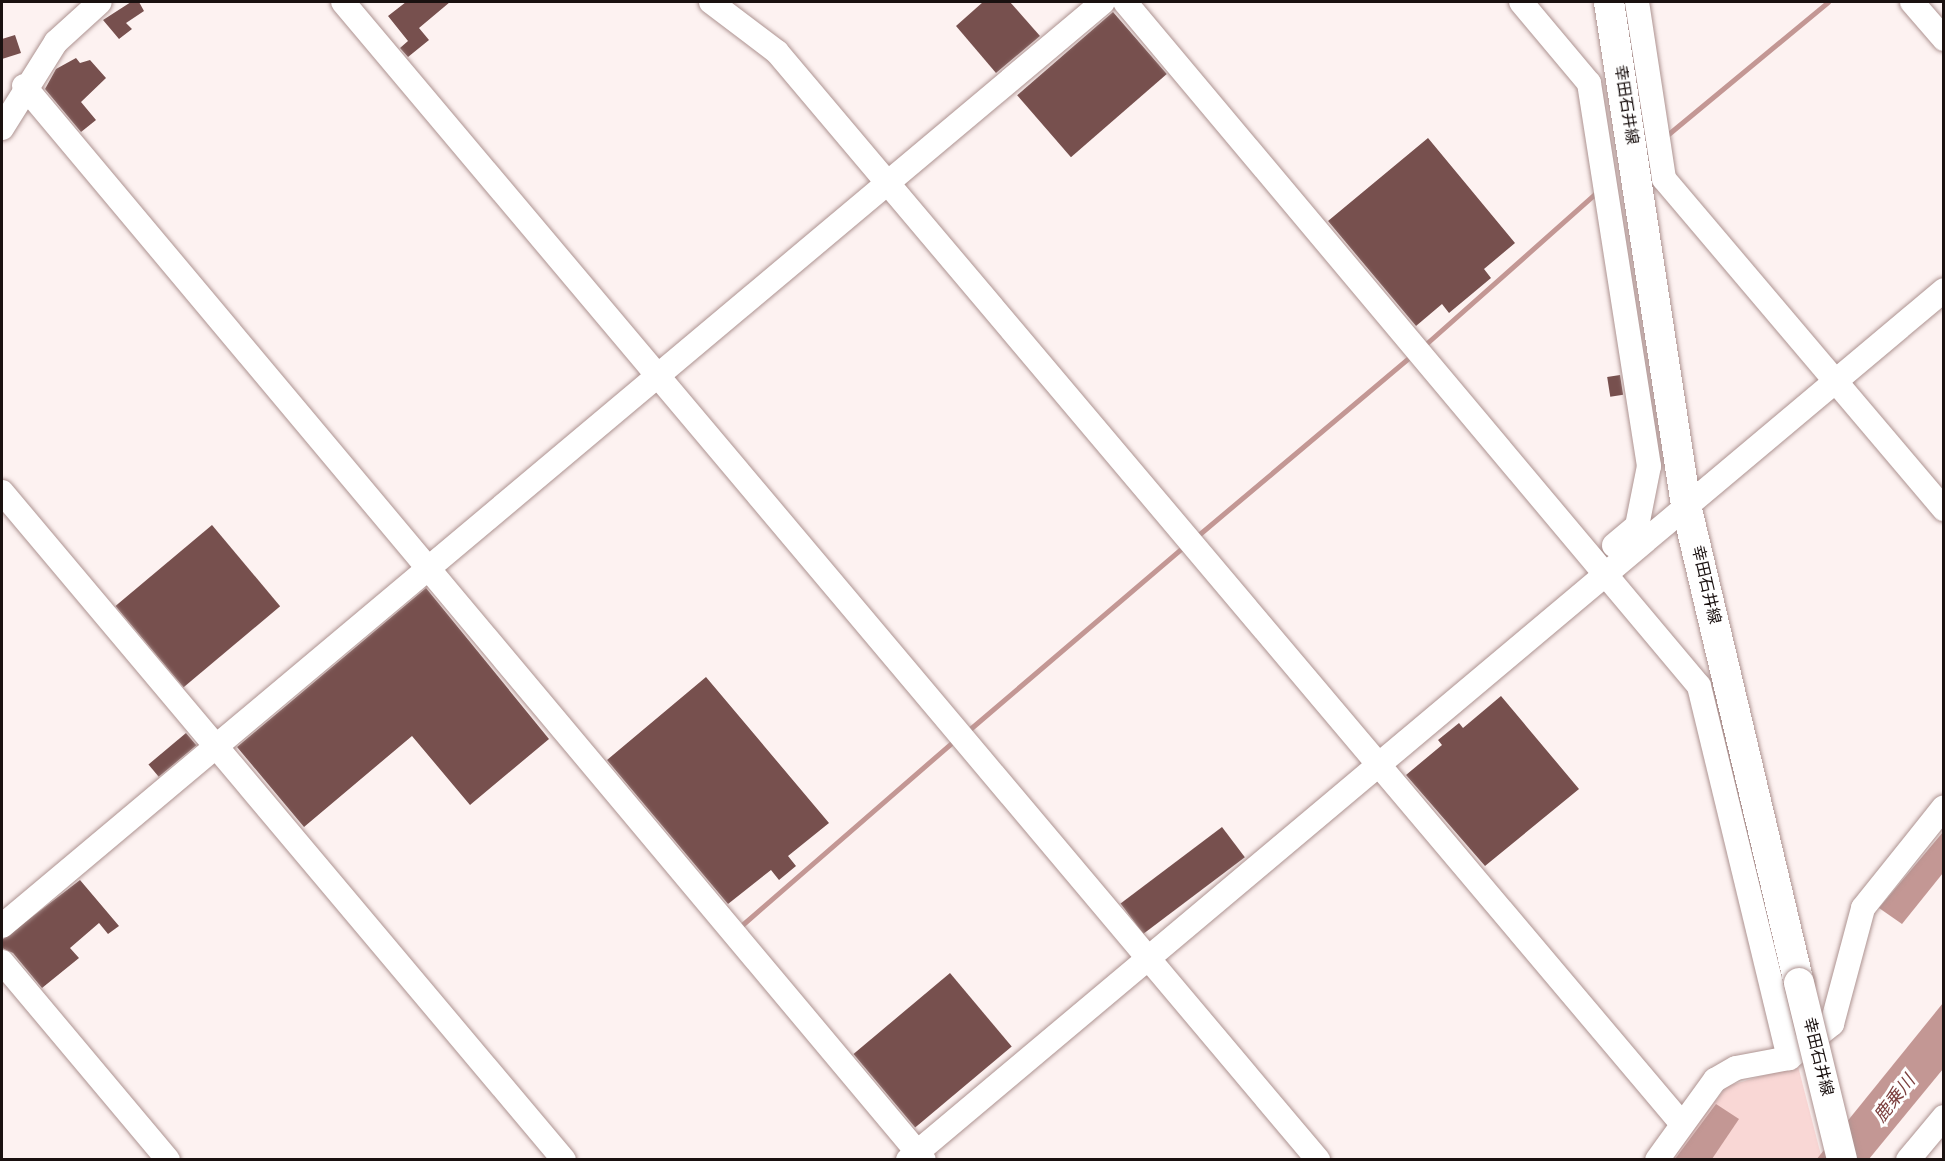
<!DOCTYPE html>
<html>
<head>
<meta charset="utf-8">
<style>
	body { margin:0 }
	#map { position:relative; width:1945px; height:1161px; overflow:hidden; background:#fdf2f1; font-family:Overpass,"Noto Sans JP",sans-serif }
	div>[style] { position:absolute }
	.green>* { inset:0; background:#f9d7d5 }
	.water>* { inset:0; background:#c39794 }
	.stream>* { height:5px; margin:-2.5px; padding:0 2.5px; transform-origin:2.5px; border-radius:2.5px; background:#c39794 }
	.building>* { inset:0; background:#77504e; transform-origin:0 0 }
	.roads { filter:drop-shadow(0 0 2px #ad9391) drop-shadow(0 0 2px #ad9391) }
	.minor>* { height:24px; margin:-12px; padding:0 12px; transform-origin:12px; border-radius:12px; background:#fff }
	.major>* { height:30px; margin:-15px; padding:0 15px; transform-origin:15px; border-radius:15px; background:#fff }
	.bridges { filter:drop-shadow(0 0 2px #ad9391) drop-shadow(0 0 2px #ad9391) }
	.major-bridge>* { height:30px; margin:-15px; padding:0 15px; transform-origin:15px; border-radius:15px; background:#fff }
	span { translate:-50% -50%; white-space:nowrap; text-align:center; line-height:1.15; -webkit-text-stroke:6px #fff; paint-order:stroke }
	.street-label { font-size:16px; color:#1a1110 }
	.water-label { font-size:18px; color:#7c403f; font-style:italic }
	.frame { position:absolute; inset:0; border:3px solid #1a1110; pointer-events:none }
</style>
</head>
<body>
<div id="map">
	<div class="green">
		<i style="clip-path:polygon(1798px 1066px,1822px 1159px,1669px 1160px,1727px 1086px)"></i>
	</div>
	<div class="water">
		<i style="clip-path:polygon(1943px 832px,1943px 873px,1902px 924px,1879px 908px)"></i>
		<i style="clip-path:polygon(1943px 1003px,1943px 1069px,1869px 1159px,1816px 1160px)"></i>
		<i style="clip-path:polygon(1716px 1104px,1739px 1119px,1712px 1159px,1675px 1159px)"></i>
	</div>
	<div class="stream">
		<i style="left:1666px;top:136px;width:210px;rotate:-39.6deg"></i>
		<i style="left:1427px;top:343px;width:229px;rotate:-41.6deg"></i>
		<i style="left:1196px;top:537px;width:280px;rotate:-40.1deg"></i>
		<i style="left:970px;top:729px;width:279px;rotate:-40.5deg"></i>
		<i style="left:742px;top:925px;width:277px;rotate:-41deg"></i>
	</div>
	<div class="building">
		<i style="clip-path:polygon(131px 2px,139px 2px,144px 11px,126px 23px,132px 29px,119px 39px,103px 20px)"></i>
		<i style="clip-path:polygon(406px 2px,450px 2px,419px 28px,429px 40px,408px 57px,400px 48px,408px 41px,388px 16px)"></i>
		<i style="clip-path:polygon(983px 2px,1010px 2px,1040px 36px,996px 73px,956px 26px)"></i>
		<i style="left:1113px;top:12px;width:82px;height:127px;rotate:49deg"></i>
		<i style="clip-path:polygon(15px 35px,21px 53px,2px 59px,2px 39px)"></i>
		<i style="clip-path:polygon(76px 58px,80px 63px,90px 60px,106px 78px,81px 102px,96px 120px,81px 132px,45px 89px,56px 69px)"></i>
		<i style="clip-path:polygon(1428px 138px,1515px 243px,1484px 269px,1491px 278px,1449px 313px,1442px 304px,1416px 326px,1328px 221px)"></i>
		<i style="left:1620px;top:375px;width:20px;height:13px;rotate:81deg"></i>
		<i style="left:212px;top:525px;width:106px;height:126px;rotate:50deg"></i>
		<i style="clip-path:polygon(426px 588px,549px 739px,470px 805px,412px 736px,304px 827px,237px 747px)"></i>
		<i style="clip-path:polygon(706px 677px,829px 823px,788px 856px,796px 866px,779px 880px,771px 870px,728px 904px,607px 760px)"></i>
		<i style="clip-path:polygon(1501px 696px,1579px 789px,1485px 866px,1406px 775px,1442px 745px,1438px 740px,1459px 723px,1463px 728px)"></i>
		<i style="left:186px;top:733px;width:16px;height:49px;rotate:50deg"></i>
		<i style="left:1222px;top:827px;width:38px;height:127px;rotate:53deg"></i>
		<i style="clip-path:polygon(80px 880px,119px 926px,108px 934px,99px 923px,70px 948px,79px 958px,42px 988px,13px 953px,2px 948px,2px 940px)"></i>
		<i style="left:950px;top:973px;width:96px;height:126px;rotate:50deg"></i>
	</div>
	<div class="roads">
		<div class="minor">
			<i style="left:343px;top:2px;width:1514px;rotate:49.9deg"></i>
			<i style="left:711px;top:2px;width:83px;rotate:37.1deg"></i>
			<i style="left:777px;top:52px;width:1402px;rotate:49.83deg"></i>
			<i style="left:1125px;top:2px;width:893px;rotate:50deg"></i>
			<i style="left:1699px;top:686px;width:383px;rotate:76.4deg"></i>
			<i style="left:1521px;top:2px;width:106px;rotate:50deg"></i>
			<i style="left:1589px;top:83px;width:388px;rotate:81.1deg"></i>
			<i style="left:1649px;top:466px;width:61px;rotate:101.3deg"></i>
			<i style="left:1637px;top:526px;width:30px;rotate:140deg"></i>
			<i style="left:1637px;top:2px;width:179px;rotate:81.3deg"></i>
			<i style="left:1664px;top:179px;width:433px;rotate:49.7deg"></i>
			<i style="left:1912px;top:2px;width:49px;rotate:49.1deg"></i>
			<i style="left:24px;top:86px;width:1401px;rotate:50.04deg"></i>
			<i style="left:2px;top:128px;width:102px;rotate:-57.9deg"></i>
			<i style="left:56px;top:42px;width:59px;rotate:-42.3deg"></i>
			<i style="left:2px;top:492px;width:873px;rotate:49.93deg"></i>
			<i style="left:2px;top:926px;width:1437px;rotate:-40deg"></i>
			<i style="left:2px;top:962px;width:258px;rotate:50deg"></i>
			<i style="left:908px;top:1160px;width:1353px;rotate:-40.02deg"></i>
			<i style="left:1657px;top:1160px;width:99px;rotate:-54.1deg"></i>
			<i style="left:1715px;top:1080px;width:24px;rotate:-30deg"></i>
			<i style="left:1736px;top:1068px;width:54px;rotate:-10.7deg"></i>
			<i style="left:1789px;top:1058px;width:55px;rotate:-38.3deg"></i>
			<i style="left:1832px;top:1024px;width:120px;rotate:-75deg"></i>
			<i style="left:1863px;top:908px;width:129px;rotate:-51.3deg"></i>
			<i style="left:1908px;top:1160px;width:56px;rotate:-50.1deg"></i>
		</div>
		<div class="major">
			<i style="left:1609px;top:2px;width:509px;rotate:81.3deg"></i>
			<i style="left:1686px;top:505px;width:491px;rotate:76.7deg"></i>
		</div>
	</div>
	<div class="bridges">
		<div class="major-bridge">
			<i style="left:1799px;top:983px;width:182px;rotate:76.3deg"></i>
		</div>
	</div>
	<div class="street-label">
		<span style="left:1625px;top:105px;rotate:81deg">幸田石井線</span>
		<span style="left:1705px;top:585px;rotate:77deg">幸田石井線</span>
		<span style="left:1817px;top:1057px;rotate:76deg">幸田石井線</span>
	</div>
	<div class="water-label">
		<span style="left:1896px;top:1100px;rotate:-52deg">鹿乗川</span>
	</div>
	<div class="frame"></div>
</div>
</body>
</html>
